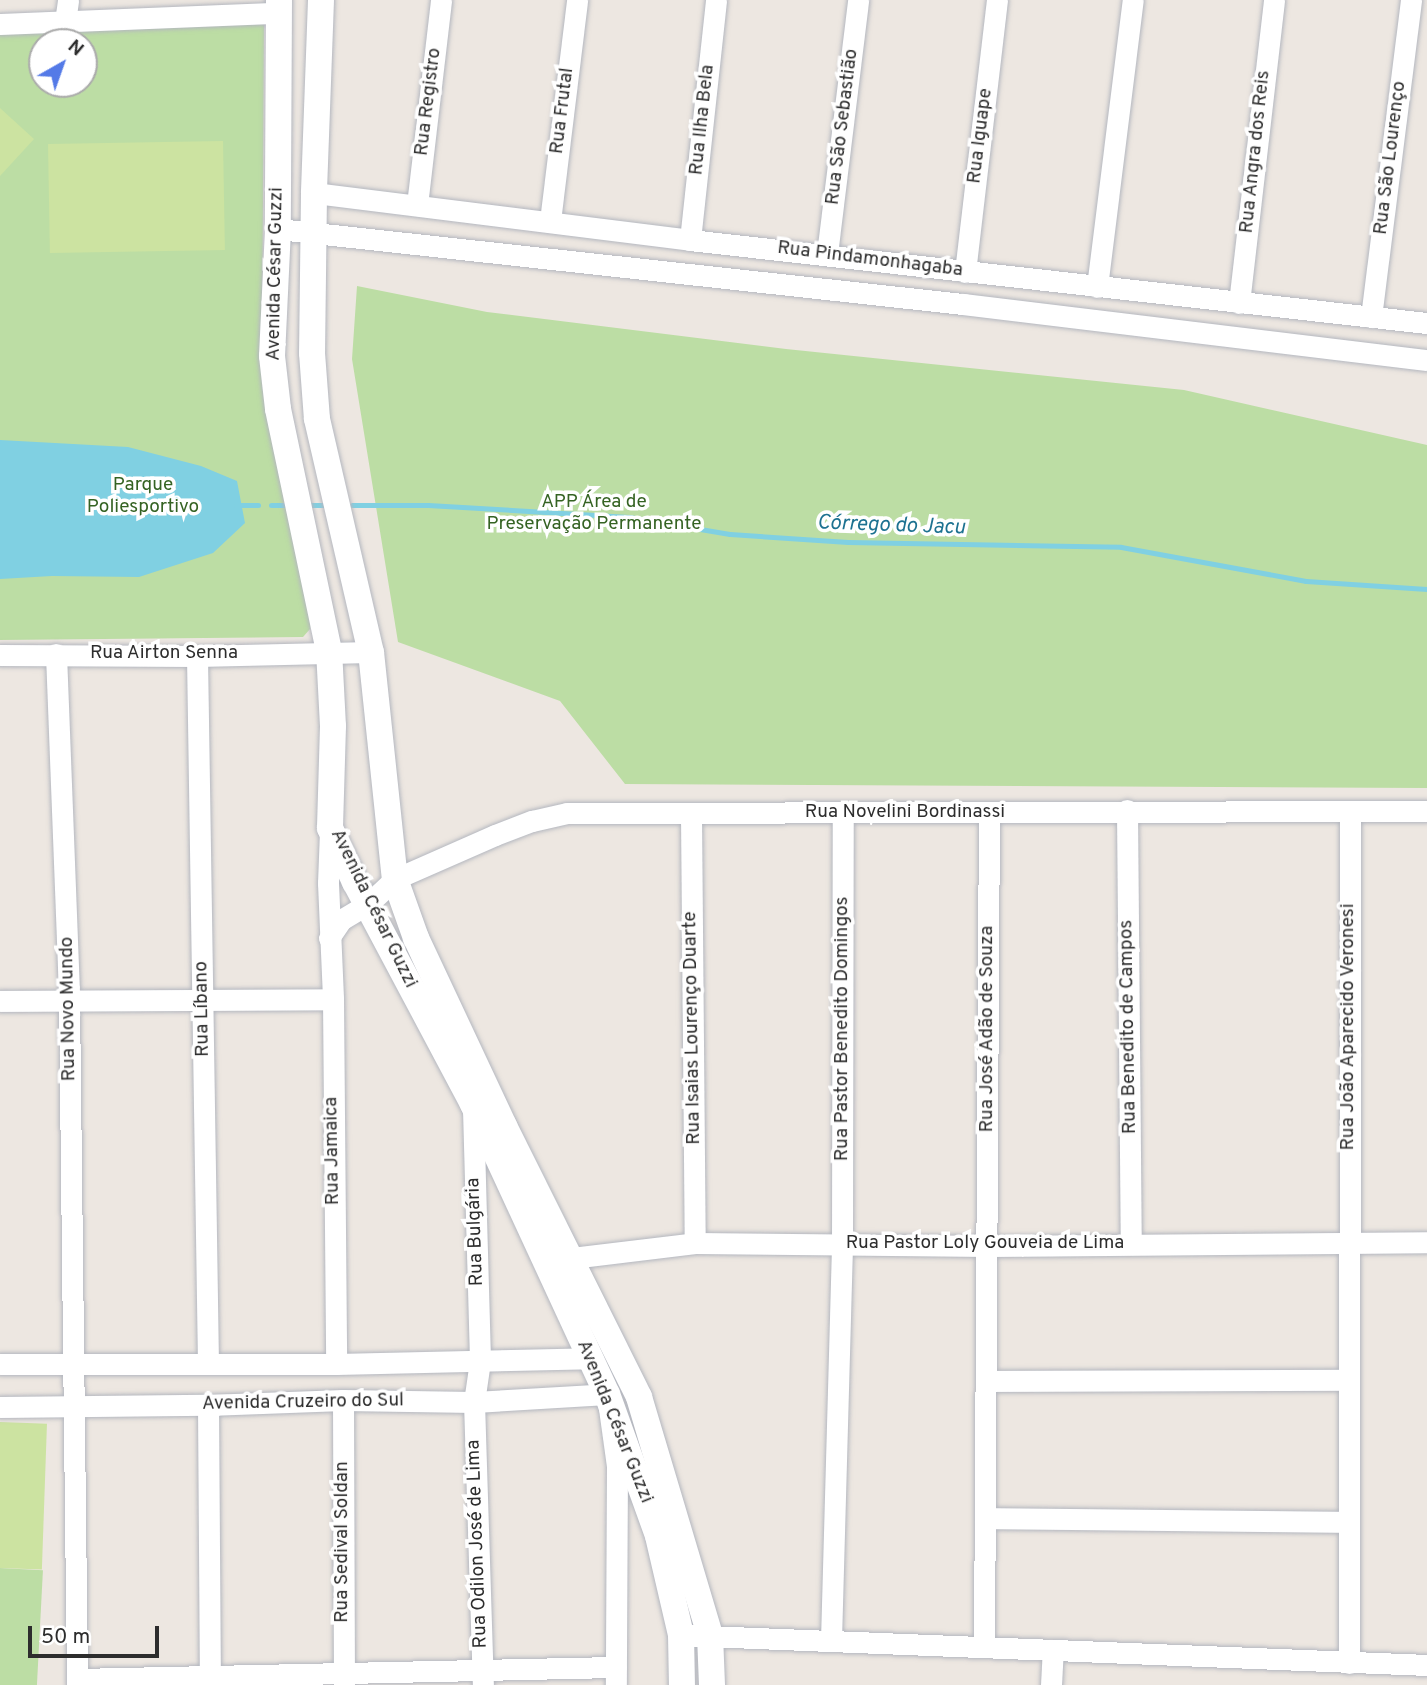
<!DOCTYPE html>
<html>
<head>
<meta charset="utf-8">
<style>
	body { margin:0 }
	#map { position:relative; width:1427px; height:1685px; overflow:hidden; background:#ede7e1; font-family:Overpass,sans-serif }
	div>[style] { position:absolute }
	.green>* { inset:0; background:#bcdda4; transform-origin:0 0 }
	.pitch>* { inset:0; background:#cce3a1; transform-origin:0 0 }
	.water>* { inset:0; background:#80d0e2 }
	.stream>* { height:5px; margin:-2.5px; padding:0 2.5px; transform-origin:2.5px; border-radius:2.5px; background:#80d0e2 }
	.roads { filter:drop-shadow(0 0 2px #b4b7bf) drop-shadow(0 0 2px #b4b7bf) }
	.minor>* { height:21px; margin:-10.5px; padding:0 10.5px; transform-origin:10.5px; border-radius:10.5px; background:#fff }
	.tertiary>* { height:26px; margin:-13px; padding:0 13px; transform-origin:13px; border-radius:13px; background:#fff }
	span { translate:-50% -50%; white-space:nowrap; text-align:center; line-height:1.15; -webkit-text-stroke:7px #fff; paint-order:stroke }
	.street-label { font-size:19px; color:#2d2d2d }
	.park-label { font-size:19px; color:#356323 }
	.water-label { font-size:21px; color:#1d7291; font-style:italic }
	.north { position:absolute; left:28px; top:28px; width:70px; height:70px; box-sizing:border-box; background:#fff; border:2px solid #ababab; border-radius:50%; rotate:40deg; font-size:19px; font-weight:700; line-height:28px; text-align:center; color:#2d2d2d }
	.north::after { content:''; display:block; margin:auto; width:24px; height:32px; background:#547ae7; clip-path:polygon(50% 0,100% 100%,50% 72%,0 100%) }
	.scale { position:absolute; left:28px; top:1626px; width:131px; height:32px; box-sizing:border-box; border:4px solid #2d2d2d; border-top:0; padding-left:9px; font-size:21px; line-height:24px; white-space:nowrap; color:#2d2d2d; -webkit-text-stroke:5px #fff; paint-order:stroke }
</style>
</head>
<body>
<div id="map">
	<div class="green">
		<i style="clip-path:polygon(evenodd,264px 24px,262px 376px,312px 615px,310px 629px,303px 637px,0 640px,0 31px,264px 24px,42px 42px,84px 42px,84px 84px,42px 84px,42px 42px)"></i>
		<i style="clip-path:polygon(357px 286px,487px 312px,786px 349px,1184px 390px,1427px 445px,1427px 788px,625px 784px,560px 701px,398px 642px,352px 359px)"></i>
		<i style="left:0;top:1568px;width:43px;height:117px;rotate:3deg"></i>
	</div>
	<div class="pitch">
		<i style="clip-path:polygon(0 108px,34px 139px,0 176px)"></i>
		<i style="left:223px;top:141px;width:109px;height:175px;rotate:89deg"></i>
		<i style="left:0;top:1422px;width:47px;height:146px;rotate:2deg"></i>
	</div>
	<div class="water">
		<i style="clip-path:polygon(0 440px,128px 447px,201px 466px,237px 481px,245px 523px,213px 553px,139px 577px,52px 576px,0 579px)"></i>
	</div>
	<div class="stream">
		<i style="left:236px;top:505px;width:22px"></i>
		<i style="left:271px;top:505px;width:16px"></i>
		<i style="left:308px;top:505px;width:22px"></i>
		<i style="left:352px;top:505px;width:76px"></i>
		<i style="left:428px;top:505px;width:201px;rotate:3.4deg"></i>
		<i style="left:629px;top:517px;width:102px;rotate:9.6deg"></i>
		<i style="left:730px;top:534px;width:118px;rotate:3.9deg"></i>
		<i style="left:848px;top:542px;width:273px;rotate:1deg"></i>
		<i style="left:1121px;top:547px;width:188px;rotate:10.4deg"></i>
		<i style="left:1306px;top:581px;width:121px;rotate:3.8deg"></i>
	</div>
	<div class="roads">
		<div class="minor">
			<i style="left:65px;top:22px;width:22px;rotate:-82deg"></i>
			<i style="left:0;top:24px;width:278px;rotate:-2.3deg"></i>
			<i style="left:314px;top:193px;width:379px;rotate:7.1deg"></i>
			<i style="left:690px;top:240px;width:742px;rotate:6.43deg"></i>
			<i style="left:417px;top:205px;width:206px;rotate:-83.3deg"></i>
			<i style="left:550px;top:221px;width:223px;rotate:-83deg"></i>
			<i style="left:278px;top:229px;width:689px;rotate:6.25deg"></i>
			<i style="left:963px;top:304px;width:467px;rotate:6.9deg"></i>
			<i style="left:690px;top:240px;width:241px;rotate:-83.8deg"></i>
			<i style="left:827px;top:254px;width:256px;rotate:-83deg"></i>
			<i style="left:965px;top:272px;width:274px;rotate:-83.3deg"></i>
			<i style="left:1097px;top:287px;width:289px;rotate:-82.9deg"></i>
			<i style="left:1239px;top:303px;width:305px;rotate:-83.4deg"></i>
			<i style="left:1371px;top:317px;width:320px;rotate:-82.8deg"></i>
			<i style="left:56px;top:654px;width:346px;rotate:87.8deg"></i>
			<i style="left:69px;top:1000px;width:685px;rotate:89.33deg"></i>
			<i style="left:0;top:655px;width:197px;rotate:0.3deg"></i>
			<i style="left:197px;top:656px;width:174px;rotate:-1.3deg"></i>
			<i style="left:197px;top:656px;width:707px;rotate:89.11deg"></i>
			<i style="left:1127px;top:810px;width:434px;rotate:89.5deg"></i>
			<i style="left:691px;top:814px;width:429px;rotate:89.5deg"></i>
			<i style="left:330px;top:831px;width:52px;rotate:92.2deg"></i>
			<i style="left:328px;top:883px;width:116px;rotate:87.5deg"></i>
			<i style="left:333px;top:999px;width:365px;rotate:89.5deg"></i>
			<i style="left:329px;top:938px;width:22px;rotate:-56deg"></i>
			<i style="left:341px;top:920px;width:31px;rotate:-31deg"></i>
			<i style="left:368px;top:904px;width:37px;rotate:-43deg"></i>
			<i style="left:395px;top:879px;width:109px;rotate:-23.7deg"></i>
			<i style="left:495px;top:835px;width:40px;rotate:-21deg"></i>
			<i style="left:532px;top:821px;width:36px;rotate:-13deg"></i>
			<i style="left:567px;top:813px;width:860px;rotate:-0.13deg"></i>
			<i style="left:0;top:1001px;width:333px;rotate:-0.3deg"></i>
			<i style="left:473px;top:1109px;width:252px;rotate:88.4deg"></i>
			<i style="left:480px;top:1361px;width:41px;rotate:98.3deg"></i>
			<i style="left:474px;top:1402px;width:283px;rotate:88.2deg"></i>
			<i style="left:555px;top:1260px;width:141px;rotate:-6.9deg"></i>
			<i style="left:695px;top:1243px;width:293px;rotate:0.6deg"></i>
			<i style="left:988px;top:1246px;width:439px;rotate:-0.5deg"></i>
			<i style="left:0;top:1364px;width:336px"></i>
			<i style="left:336px;top:1364px;width:255px;rotate:-1.3deg"></i>
			<i style="left:986px;top:1381px;width:362px;rotate:-0.2deg"></i>
			<i style="left:343px;top:1400px;width:285px;rotate:89.8deg"></i>
			<i style="left:208px;top:1405px;width:280px;rotate:89.6deg"></i>
			<i style="left:0;top:1407px;width:208px;rotate:-0.6deg"></i>
			<i style="left:208px;top:1405px;width:135px;rotate:-2.1deg"></i>
			<i style="left:343px;top:1400px;width:131px;rotate:0.9deg"></i>
			<i style="left:474px;top:1402px;width:133px;rotate:-3.4deg"></i>
			<i style="left:607px;top:1394px;width:73px;rotate:82.1deg"></i>
			<i style="left:617px;top:1466px;width:219px;rotate:90.3deg"></i>
			<i style="left:985px;top:1518px;width:363px;rotate:0.6deg"></i>
			<i style="left:681px;top:1635px;width:747px;rotate:2.3deg"></i>
			<i style="left:831px;top:1640px;width:396px;rotate:-88.4deg"></i>
			<i style="left:842px;top:1244px;width:430px;rotate:-89.9deg"></i>
			<i style="left:984px;top:1646px;width:833px;rotate:-89.66deg"></i>
			<i style="left:1349px;top:1663px;width:852px;rotate:-89.93deg"></i>
			<i style="left:77px;top:1679px;width:539px;rotate:-1.28deg"></i>
			<i style="left:1051px;top:1685px;width:35px;rotate:-87deg"></i>
		</div>
		<div class="tertiary">
			<i style="left:279px;top:0;width:229px;rotate:90.3deg"></i>
			<i style="left:278px;top:229px;width:127px;rotate:92.7deg"></i>
			<i style="left:272px;top:356px;width:53px;rotate:83.5deg"></i>
			<i style="left:278px;top:409px;width:246px;rotate:78.1deg"></i>
			<i style="left:329px;top:650px;width:76px;rotate:87deg"></i>
			<i style="left:333px;top:726px;width:102px;rotate:91.7deg"></i>
			<i style="left:330px;top:828px;width:60px;rotate:65.2deg"></i>
			<i style="left:355px;top:882px;width:251px;rotate:62deg"></i>
			<i style="left:473px;top:1104px;width:319px;rotate:65.2deg"></i>
			<i style="left:607px;top:1394px;width:151px;rotate:70.2deg"></i>
			<i style="left:658px;top:1536px;width:102px;rotate:76.9deg"></i>
			<i style="left:681px;top:1635px;width:50px;rotate:88.9deg"></i>
			<i style="left:321px;top:0;width:193px;rotate:92.1deg"></i>
			<i style="left:314px;top:193px;width:160px;rotate:90.7deg"></i>
			<i style="left:312px;top:353px;width:66px;rotate:85.7deg"></i>
			<i style="left:317px;top:419px;width:239px;rotate:77deg"></i>
			<i style="left:371px;top:652px;width:228px;rotate:84deg"></i>
			<i style="left:395px;top:879px;width:63px;rotate:70.4deg"></i>
			<i style="left:416px;top:938px;width:208px;rotate:64.9deg"></i>
			<i style="left:504px;top:1126px;width:303px;rotate:63.5deg"></i>
			<i style="left:639px;top:1397px;width:248px;rotate:73.4deg"></i>
			<i style="left:710px;top:1635px;width:50px;rotate:87.7deg"></i>
		</div>
	</div>
	<div class="street-label">
		<span style="left:429px;top:102px;rotate:-83deg">Rua Registro</span>
		<span style="left:563px;top:111px;rotate:-83deg">Rua Frutal</span>
		<span style="left:703px;top:120px;rotate:-84deg">Rua Ilha Bela</span>
		<span style="left:843px;top:127px;rotate:-83deg">Rua São Sebastião</span>
		<span style="left:981px;top:136px;rotate:-83deg">Rua Iguape</span>
		<span style="left:1256px;top:152px;rotate:-84deg">Rua Angra dos Reis</span>
		<span style="left:1391px;top:158px;rotate:-83deg">Rua São Lourenço</span>
		<span style="left:870px;top:260px;rotate:7deg">Rua Pindamonhagaba</span>
		<span style="left:276px;top:274px;rotate:-89deg">Avenida César Guzzi</span>
		<span style="left:164px;top:654px">Rua Airton Senna</span>
		<span style="left:905px;top:813px">Rua Novelini Bordinassi</span>
		<span style="left:373px;top:909px;rotate:64deg">Avenida César Guzzi</span>
		<span style="left:69px;top:1009px;rotate:-91deg">Rua Novo Mundo</span>
		<span style="left:203px;top:1009px;rotate:-91deg">Rua Líbano</span>
		<span style="left:1129px;top:1027px;rotate:-91deg">Rua Benedito de Campos</span>
		<span style="left:1349px;top:1027px;rotate:-90deg">Rua João Aparecido Veronesi</span>
		<span style="left:693px;top:1028px;rotate:-91deg">Rua Isaias Lourenço Duarte</span>
		<span style="left:843px;top:1029px;rotate:-90deg">Rua Pastor Benedito Domingos</span>
		<span style="left:988px;top:1029px;rotate:-90deg">Rua José Adão de Souza</span>
		<span style="left:333px;top:1151px;rotate:-91deg">Rua Jamaica</span>
		<span style="left:476px;top:1232px;rotate:-92deg">Rua Bulgária</span>
		<span style="left:985px;top:1244px">Rua Pastor Loly Gouveia de Lima</span>
		<span style="left:303px;top:1403px;rotate:-1deg">Avenida Cruzeiro do Sul</span>
		<span style="left:614px;top:1422px;rotate:68deg">Avenida César Guzzi</span>
		<span style="left:343px;top:1542px;rotate:-90deg">Rua Sedival Soldan</span>
		<span style="left:478px;top:1544px;rotate:-92deg">Rua Odilon José de Lima</span>
	</div>
	<div class="park-label">
		<span style="left:143px;top:497px">Parque<br>Poliesportivo</span>
		<span style="left:594px;top:514px">APP Área de<br>Preservação Permanente</span>
	</div>
	<div class="water-label">
		<span style="left:891px;top:526px;rotate:2deg">Córrego do Jacu</span>
	</div>
	<div class="north">N</div>
	<div class="scale">50 m</div>
</div>
</body>
</html>
